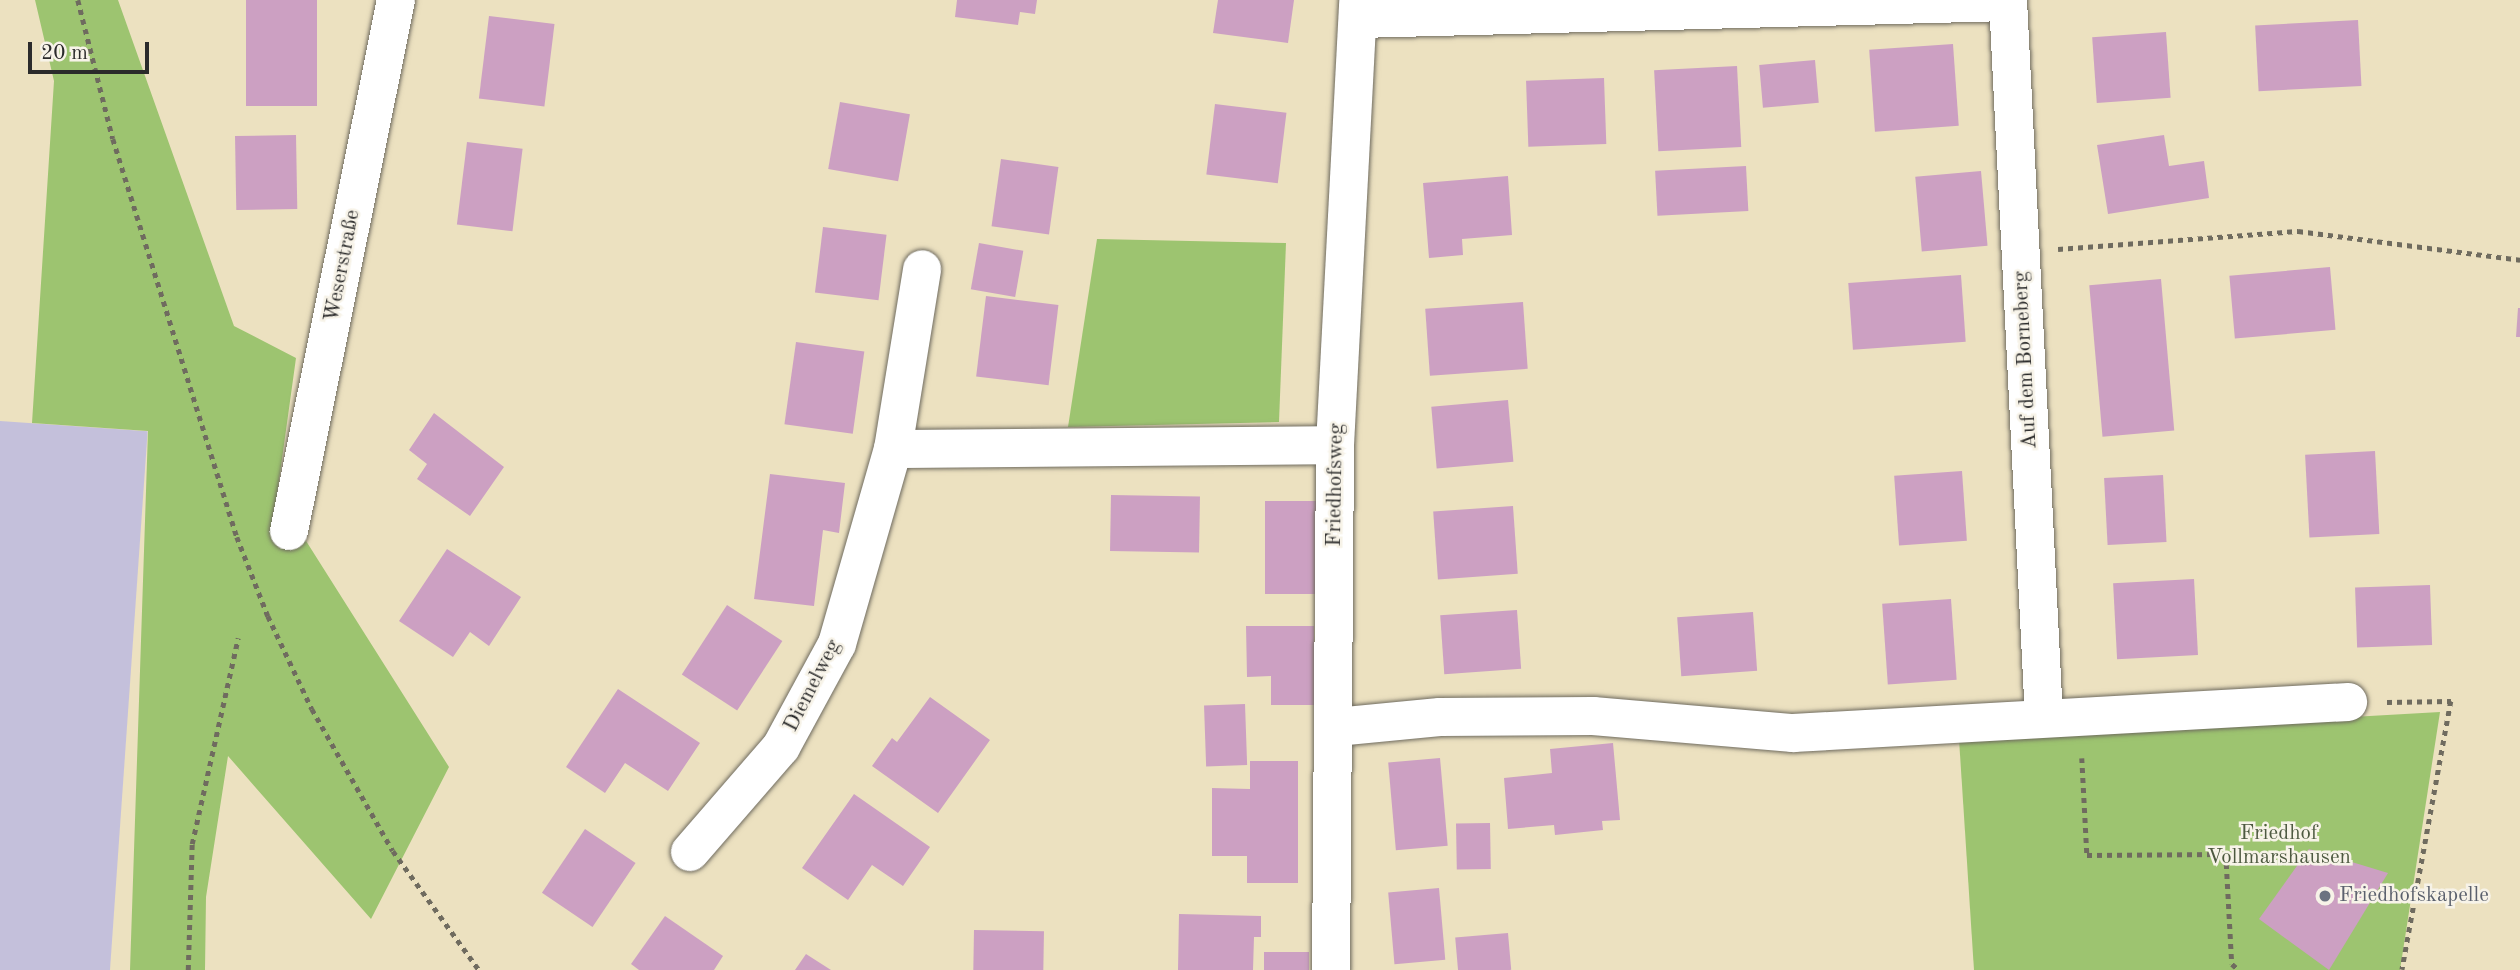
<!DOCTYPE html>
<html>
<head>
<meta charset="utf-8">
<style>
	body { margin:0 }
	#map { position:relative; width:2520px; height:970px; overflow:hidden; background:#ece1c0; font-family:"Old Standard TT",serif }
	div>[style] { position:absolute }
	.industrial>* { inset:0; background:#c4c0db; transform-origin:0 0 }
	.green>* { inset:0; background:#9dc470 }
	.building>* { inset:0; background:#cca0c2; transform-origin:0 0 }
	.path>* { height:4.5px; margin-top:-2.25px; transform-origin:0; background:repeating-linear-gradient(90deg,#6f6b5f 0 5px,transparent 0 10px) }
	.roads { filter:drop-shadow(0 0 2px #6f6b5f) drop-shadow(0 0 2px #6f6b5f) }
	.minor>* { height:38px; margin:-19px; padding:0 19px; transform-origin:19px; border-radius:19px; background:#fff }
	.dots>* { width:19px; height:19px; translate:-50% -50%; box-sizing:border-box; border:4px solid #f7f3e8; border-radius:50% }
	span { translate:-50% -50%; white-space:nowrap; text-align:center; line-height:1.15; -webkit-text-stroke:5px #f7f3e8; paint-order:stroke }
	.street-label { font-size:21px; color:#2b2b2b }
	.park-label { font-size:21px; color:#4d5940 }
	.worship-label { font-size:21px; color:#5b616d }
	.left { translate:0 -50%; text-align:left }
	.scale { position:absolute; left:28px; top:42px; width:121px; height:32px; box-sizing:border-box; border:4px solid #2b2b2b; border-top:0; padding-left:9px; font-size:21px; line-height:24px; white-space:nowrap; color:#2b2b2b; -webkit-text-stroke:5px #f7f3e8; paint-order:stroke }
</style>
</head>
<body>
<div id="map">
	<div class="industrial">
		<i style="left:0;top:421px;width:148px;height:549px;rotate:4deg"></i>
	</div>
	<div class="green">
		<i style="clip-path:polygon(35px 0,118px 0,234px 326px,296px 358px,277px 495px,449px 767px,371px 919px,228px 756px,206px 897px,205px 970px,130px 970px,148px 431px,32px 423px,54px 81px)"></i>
		<i style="clip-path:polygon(1097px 239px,1286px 243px,1279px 422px,1068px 427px)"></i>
		<i style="clip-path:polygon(2440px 712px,2400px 970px,1974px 970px,1959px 739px)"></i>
	</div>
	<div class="building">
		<i style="left:246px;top:0;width:71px;height:106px"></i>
		<i style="clip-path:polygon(957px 0,1037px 0,1035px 14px,1020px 12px,1018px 25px,955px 17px)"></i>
		<i style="clip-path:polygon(1218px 0,1294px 0,1288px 43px,1213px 33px)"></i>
		<i style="left:489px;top:16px;width:66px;height:83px;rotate:7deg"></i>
		<i style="left:2358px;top:20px;width:66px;height:103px;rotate:87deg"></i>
		<i style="left:2166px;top:32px;width:66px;height:74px;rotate:86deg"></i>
		<i style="left:1953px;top:44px;width:82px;height:84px;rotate:86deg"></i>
		<i style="left:1815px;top:60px;width:43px;height:56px;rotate:85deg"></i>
		<i style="left:1737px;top:66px;width:81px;height:83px;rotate:87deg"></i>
		<i style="left:1604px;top:78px;width:66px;height:78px;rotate:88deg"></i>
		<i style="left:840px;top:102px;width:71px;height:68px;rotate:10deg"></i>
		<i style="left:1215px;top:104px;width:72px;height:71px;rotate:7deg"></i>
		<i style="left:296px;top:135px;width:74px;height:61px;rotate:89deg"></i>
		<i style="clip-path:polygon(2164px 135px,2169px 166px,2204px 161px,2209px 198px,2108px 214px,2097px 145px)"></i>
		<i style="left:467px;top:142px;width:56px;height:83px;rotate:7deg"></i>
		<i style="left:1001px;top:159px;width:58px;height:68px;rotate:8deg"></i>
		<i style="left:1746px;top:166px;width:45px;height:91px;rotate:87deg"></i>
		<i style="left:1981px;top:171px;width:75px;height:66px;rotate:85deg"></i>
		<i style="clip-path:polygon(1508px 176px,1512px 235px,1462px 239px,1463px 255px,1429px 258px,1423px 183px)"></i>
		<i style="left:823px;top:227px;width:64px;height:66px;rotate:7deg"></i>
		<i style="left:979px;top:243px;width:45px;height:47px;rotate:10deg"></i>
		<i style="left:2330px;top:267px;width:63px;height:101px;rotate:85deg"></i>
		<i style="left:1961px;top:275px;width:67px;height:113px;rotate:86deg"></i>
		<i style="left:2161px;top:279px;width:152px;height:72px;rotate:85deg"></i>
		<i style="left:986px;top:296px;width:73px;height:81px;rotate:7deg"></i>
		<i style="left:1523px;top:302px;width:67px;height:98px;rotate:86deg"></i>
		<i style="clip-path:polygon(2518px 308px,2520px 308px,2520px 337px,2516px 337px)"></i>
		<i style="left:796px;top:342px;width:69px;height:83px;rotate:8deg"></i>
		<i style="left:1508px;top:400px;width:62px;height:77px;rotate:85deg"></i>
		<i style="clip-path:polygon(434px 413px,504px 467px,470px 516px,417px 479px,427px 464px,409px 450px)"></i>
		<i style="left:2375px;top:451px;width:83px;height:70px;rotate:87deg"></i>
		<i style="left:1962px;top:471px;width:70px;height:68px;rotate:86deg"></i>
		<i style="clip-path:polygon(770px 474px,845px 483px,839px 533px,823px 530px,814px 606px,754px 599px)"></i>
		<i style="left:2163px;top:475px;width:67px;height:59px;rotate:87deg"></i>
		<i style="left:1111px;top:495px;width:89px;height:56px;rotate:1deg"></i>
		<i style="left:1265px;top:501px;width:56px;height:93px"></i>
		<i style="left:1513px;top:506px;width:68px;height:80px;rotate:86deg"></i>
		<i style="clip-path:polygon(447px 549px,521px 597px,489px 646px,470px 632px,453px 657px,399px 621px)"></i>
		<i style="left:2194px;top:579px;width:76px;height:81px;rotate:87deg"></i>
		<i style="left:2430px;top:585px;width:60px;height:75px;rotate:88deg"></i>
		<i style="left:1951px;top:599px;width:81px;height:69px;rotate:86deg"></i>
		<i style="left:727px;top:605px;width:66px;height:83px;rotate:33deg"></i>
		<i style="left:1517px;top:610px;width:59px;height:77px;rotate:86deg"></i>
		<i style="left:1753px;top:612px;width:59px;height:76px;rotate:86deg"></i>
		<i style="clip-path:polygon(1246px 626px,1314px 626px,1314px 705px,1271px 705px,1271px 676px,1247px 677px)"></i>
		<i style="clip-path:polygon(618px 689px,700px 743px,668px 791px,625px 763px,605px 793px,566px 767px)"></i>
		<i style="clip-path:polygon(930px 697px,990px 740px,938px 813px,872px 766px,892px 738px,897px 742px)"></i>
		<i style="left:1245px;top:704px;width:61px;height:41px;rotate:88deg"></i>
		<i style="clip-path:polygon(1613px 743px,1620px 820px,1602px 821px,1603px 830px,1555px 835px,1554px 825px,1508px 829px,1504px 778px,1552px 773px,1550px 749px)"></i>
		<i style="left:1440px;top:758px;width:88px;height:52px;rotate:85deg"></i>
		<i style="clip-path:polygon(1250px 761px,1298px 761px,1298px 883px,1247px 883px,1247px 856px,1212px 856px,1212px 788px,1250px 789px)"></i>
		<i style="clip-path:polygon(854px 794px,930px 847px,903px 886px,872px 865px,848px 900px,802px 868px)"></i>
		<i style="left:1490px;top:823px;width:46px;height:34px;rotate:89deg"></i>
		<i style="left:585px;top:829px;width:61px;height:77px;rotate:34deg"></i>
		<i style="clip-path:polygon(2309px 849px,2388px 873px,2329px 970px,2259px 919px)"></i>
		<i style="left:1439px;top:888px;width:72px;height:51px;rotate:85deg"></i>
		<i style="clip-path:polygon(1179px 914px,1261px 916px,1261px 937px,1254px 937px,1253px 970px,1178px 970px)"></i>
		<i style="clip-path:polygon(665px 916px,723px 956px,714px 970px,639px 970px,631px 964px)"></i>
		<i style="left:974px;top:930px;width:70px;height:40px;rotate:1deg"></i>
		<i style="left:1508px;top:933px;width:37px;height:53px;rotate:85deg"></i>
		<i style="left:1309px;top:952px;width:18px;height:45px;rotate:90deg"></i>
		<i style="clip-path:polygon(806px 954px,831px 970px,795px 970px)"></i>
	</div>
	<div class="path">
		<i style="left:78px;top:0;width:143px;rotate:75.9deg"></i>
		<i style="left:113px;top:139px;width:417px;rotate:72.7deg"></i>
		<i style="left:237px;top:537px;width:85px;rotate:68.6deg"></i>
		<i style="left:268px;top:616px;width:103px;rotate:64.7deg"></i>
		<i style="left:312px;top:709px;width:163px;rotate:60.3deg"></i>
		<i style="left:393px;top:851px;width:147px;rotate:54.1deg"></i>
		<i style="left:2058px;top:249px;width:241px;rotate:-4.3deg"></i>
		<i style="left:2298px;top:231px;width:224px;rotate:7.4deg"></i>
		<i style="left:2387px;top:702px;width:64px;rotate:-0.9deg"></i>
		<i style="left:2451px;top:701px;width:273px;rotate:100.3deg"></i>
		<i style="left:2082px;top:758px;width:97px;rotate:87deg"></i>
		<i style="left:2087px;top:855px;width:139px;rotate:-0.4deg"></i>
		<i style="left:2226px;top:854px;width:110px;rotate:86.9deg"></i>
		<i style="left:2232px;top:964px;width:9px;rotate:41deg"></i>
		<i style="left:188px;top:970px;width:126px;rotate:-88.2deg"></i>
		<i style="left:192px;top:844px;width:211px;rotate:-77.4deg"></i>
	</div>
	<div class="roads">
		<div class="minor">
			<i style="left:2008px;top:0;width:719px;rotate:87.13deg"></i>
			<i style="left:1359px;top:19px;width:649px;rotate:-1.5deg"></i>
			<i style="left:893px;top:449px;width:182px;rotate:-80.8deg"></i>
			<i style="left:289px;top:531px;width:542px;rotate:-78.61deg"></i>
			<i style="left:1336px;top:727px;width:104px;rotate:-5.5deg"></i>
			<i style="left:1440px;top:717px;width:153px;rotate:-0.4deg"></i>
			<i style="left:1593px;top:716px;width:201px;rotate:4.9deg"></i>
			<i style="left:1793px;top:733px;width:556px;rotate:-3.2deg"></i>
			<i style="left:690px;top:852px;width:139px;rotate:-49.1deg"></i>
			<i style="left:781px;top:747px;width:117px;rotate:-61.5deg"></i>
			<i style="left:837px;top:644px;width:203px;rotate:-74deg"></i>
			<i style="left:893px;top:449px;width:442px;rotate:-0.5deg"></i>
			<i style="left:1331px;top:970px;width:525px;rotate:-89.56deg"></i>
			<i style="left:1335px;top:445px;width:446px;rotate:-87deg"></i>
		</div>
	</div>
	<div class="dots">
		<i style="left:2325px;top:896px;background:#6b7280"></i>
	</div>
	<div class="street-label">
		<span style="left:343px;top:266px;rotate:-79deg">Weserstraße</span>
		<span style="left:2026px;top:360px;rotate:-93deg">Auf dem Borneberg</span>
		<span style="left:1336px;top:485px;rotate:-89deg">Friedhofsweg</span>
		<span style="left:813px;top:686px;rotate:-63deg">Diemelweg</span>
	</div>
	<div class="park-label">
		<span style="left:2279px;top:846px">Friedhof<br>Vollmarshausen</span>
	</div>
	<div class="worship-label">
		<span class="left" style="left:2339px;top:896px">Friedhofskapelle</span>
	</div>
	<div class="scale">20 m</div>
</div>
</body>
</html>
